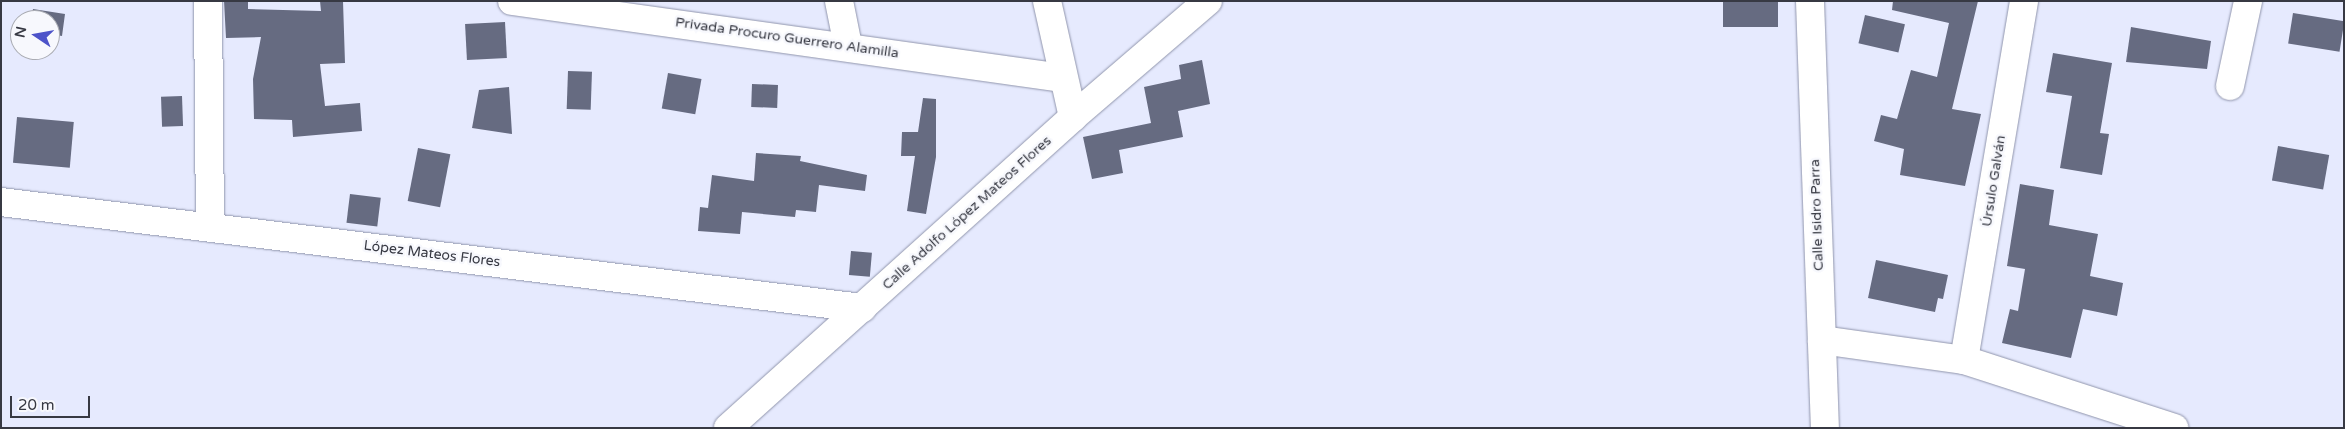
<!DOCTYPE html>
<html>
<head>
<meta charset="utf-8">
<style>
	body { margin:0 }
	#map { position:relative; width:2345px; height:429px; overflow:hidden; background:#e6eafe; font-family:"Varela Round",sans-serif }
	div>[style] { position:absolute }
	.building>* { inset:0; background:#666b81; transform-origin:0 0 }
	.roads { filter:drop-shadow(0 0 1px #9095ac) drop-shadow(0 0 1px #9095ac) }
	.minor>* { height:28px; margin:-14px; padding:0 14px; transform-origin:14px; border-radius:14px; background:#fff }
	span { translate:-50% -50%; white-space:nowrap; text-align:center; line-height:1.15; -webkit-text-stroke:5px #f7f8fd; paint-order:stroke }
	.street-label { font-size:14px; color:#373943 }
	.frame { position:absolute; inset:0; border:2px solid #373943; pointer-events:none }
	.north { position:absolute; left:10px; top:10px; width:50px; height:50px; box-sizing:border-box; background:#f7f8fd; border:1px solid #aaacb3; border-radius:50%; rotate:282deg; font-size:14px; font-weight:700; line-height:20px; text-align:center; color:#373943 }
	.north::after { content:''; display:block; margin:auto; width:18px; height:22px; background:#4d53c9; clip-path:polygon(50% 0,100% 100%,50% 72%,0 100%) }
	.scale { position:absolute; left:10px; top:396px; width:80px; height:22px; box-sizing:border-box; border:2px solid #373943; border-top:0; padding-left:6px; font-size:15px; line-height:18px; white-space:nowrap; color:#373943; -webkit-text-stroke:4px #f7f8fd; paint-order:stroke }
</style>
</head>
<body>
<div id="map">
	<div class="building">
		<i style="clip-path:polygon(224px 1px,248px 1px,248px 9px,321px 11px,320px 1px,343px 1px,345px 63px,320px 64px,325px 106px,360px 103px,362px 131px,293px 137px,292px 120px,254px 119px,253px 79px,261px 37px,226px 38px)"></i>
		<i style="left:1723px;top:1px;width:55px;height:26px"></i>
		<i style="clip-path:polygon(1893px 1px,1978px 1px,1952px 109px,1981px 114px,1965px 186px,1900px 175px,1904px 149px,1874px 141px,1881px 115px,1897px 119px,1911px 70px,1937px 77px,1949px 23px,1892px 10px)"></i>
		<i style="clip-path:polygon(33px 9px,65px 14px,62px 36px,50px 34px,50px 20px,31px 20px)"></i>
		<i style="left:2293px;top:13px;width:52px;height:31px;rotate:9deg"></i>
		<i style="left:1865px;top:15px;width:41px;height:29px;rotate:13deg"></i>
		<i style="left:505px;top:22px;width:36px;height:40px;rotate:87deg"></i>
		<i style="clip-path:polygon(2131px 27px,2211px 41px,2207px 69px,2126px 62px)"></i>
		<i style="clip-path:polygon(2053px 53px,2112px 63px,2100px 133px,2109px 134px,2102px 175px,2060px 168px,2072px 96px,2046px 92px)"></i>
		<i style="clip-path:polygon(1202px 60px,1210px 104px,1178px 111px,1183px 137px,1119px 150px,1123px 173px,1092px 179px,1083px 137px,1151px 123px,1144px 87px,1181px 79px,1179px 65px)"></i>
		<i style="left:568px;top:71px;width:24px;height:38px;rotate:2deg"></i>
		<i style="left:668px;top:73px;width:34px;height:36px;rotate:10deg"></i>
		<i style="left:752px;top:84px;width:26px;height:23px;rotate:2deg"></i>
		<i style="clip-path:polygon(509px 87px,512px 134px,472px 128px,479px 90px)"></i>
		<i style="left:182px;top:96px;width:30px;height:21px;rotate:88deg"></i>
		<i style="clip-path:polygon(923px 98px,936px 99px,936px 157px,926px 214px,907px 211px,915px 156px,901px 156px,902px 132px,918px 132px)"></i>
		<i style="left:17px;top:117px;width:57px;height:46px;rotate:5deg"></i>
		<i style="left:2278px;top:146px;width:52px;height:35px;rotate:10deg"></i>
		<i style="left:418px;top:148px;width:33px;height:54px;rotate:11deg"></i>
		<i style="clip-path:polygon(756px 153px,801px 156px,800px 161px,867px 175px,865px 191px,819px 185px,816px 212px,796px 210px,795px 217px,742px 212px,740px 234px,698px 231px,700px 207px,708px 208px,712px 175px,754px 181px)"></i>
		<i style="clip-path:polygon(2020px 184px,2054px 190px,2049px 225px,2098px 234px,2090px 276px,2123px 283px,2117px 316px,2083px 309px,2071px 358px,2002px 343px,2010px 309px,2018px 311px,2025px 269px,2007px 266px)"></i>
		<i style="left:350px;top:194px;width:31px;height:29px;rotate:7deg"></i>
		<i style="left:851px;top:251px;width:21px;height:24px;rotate:5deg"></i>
		<i style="clip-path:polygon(1876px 260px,1948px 275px,1943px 299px,1938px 298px,1935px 312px,1868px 298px)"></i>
	</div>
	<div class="roads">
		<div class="minor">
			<i style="left:208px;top:1px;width:225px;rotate:89.5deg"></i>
			<i style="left:512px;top:1px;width:555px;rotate:7.97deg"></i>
			<i style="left:839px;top:1px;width:46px;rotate:78.7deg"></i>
			<i style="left:1047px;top:1px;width:119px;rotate:77.4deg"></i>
			<i style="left:1810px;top:1px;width:427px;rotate:88deg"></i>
			<i style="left:2230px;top:86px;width:87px;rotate:-78deg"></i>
			<i style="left:1px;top:202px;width:868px;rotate:7.02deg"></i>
			<i style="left:1822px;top:340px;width:143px;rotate:8deg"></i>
			<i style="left:1964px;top:360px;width:221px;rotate:17.9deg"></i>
			<i style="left:1964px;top:360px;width:364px;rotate:-80.5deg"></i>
			<i style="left:728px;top:428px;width:464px;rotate:-42deg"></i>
			<i style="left:1073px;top:117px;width:178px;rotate:-40.7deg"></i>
		</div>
	</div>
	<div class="street-label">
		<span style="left:787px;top:38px;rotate:8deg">Privada Procuro Guerrero Alamilla</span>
		<span style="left:1994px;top:181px;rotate:-81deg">Úrsulo Galván</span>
		<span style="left:967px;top:213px;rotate:-42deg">Calle Adolfo López Mateos Flores</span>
		<span style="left:1817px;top:215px;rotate:-92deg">Calle Isidro Parra</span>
		<span style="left:432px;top:254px;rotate:7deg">López Mateos Flores</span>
	</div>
	<div class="frame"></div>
	<div class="north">N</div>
	<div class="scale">20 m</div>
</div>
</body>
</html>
